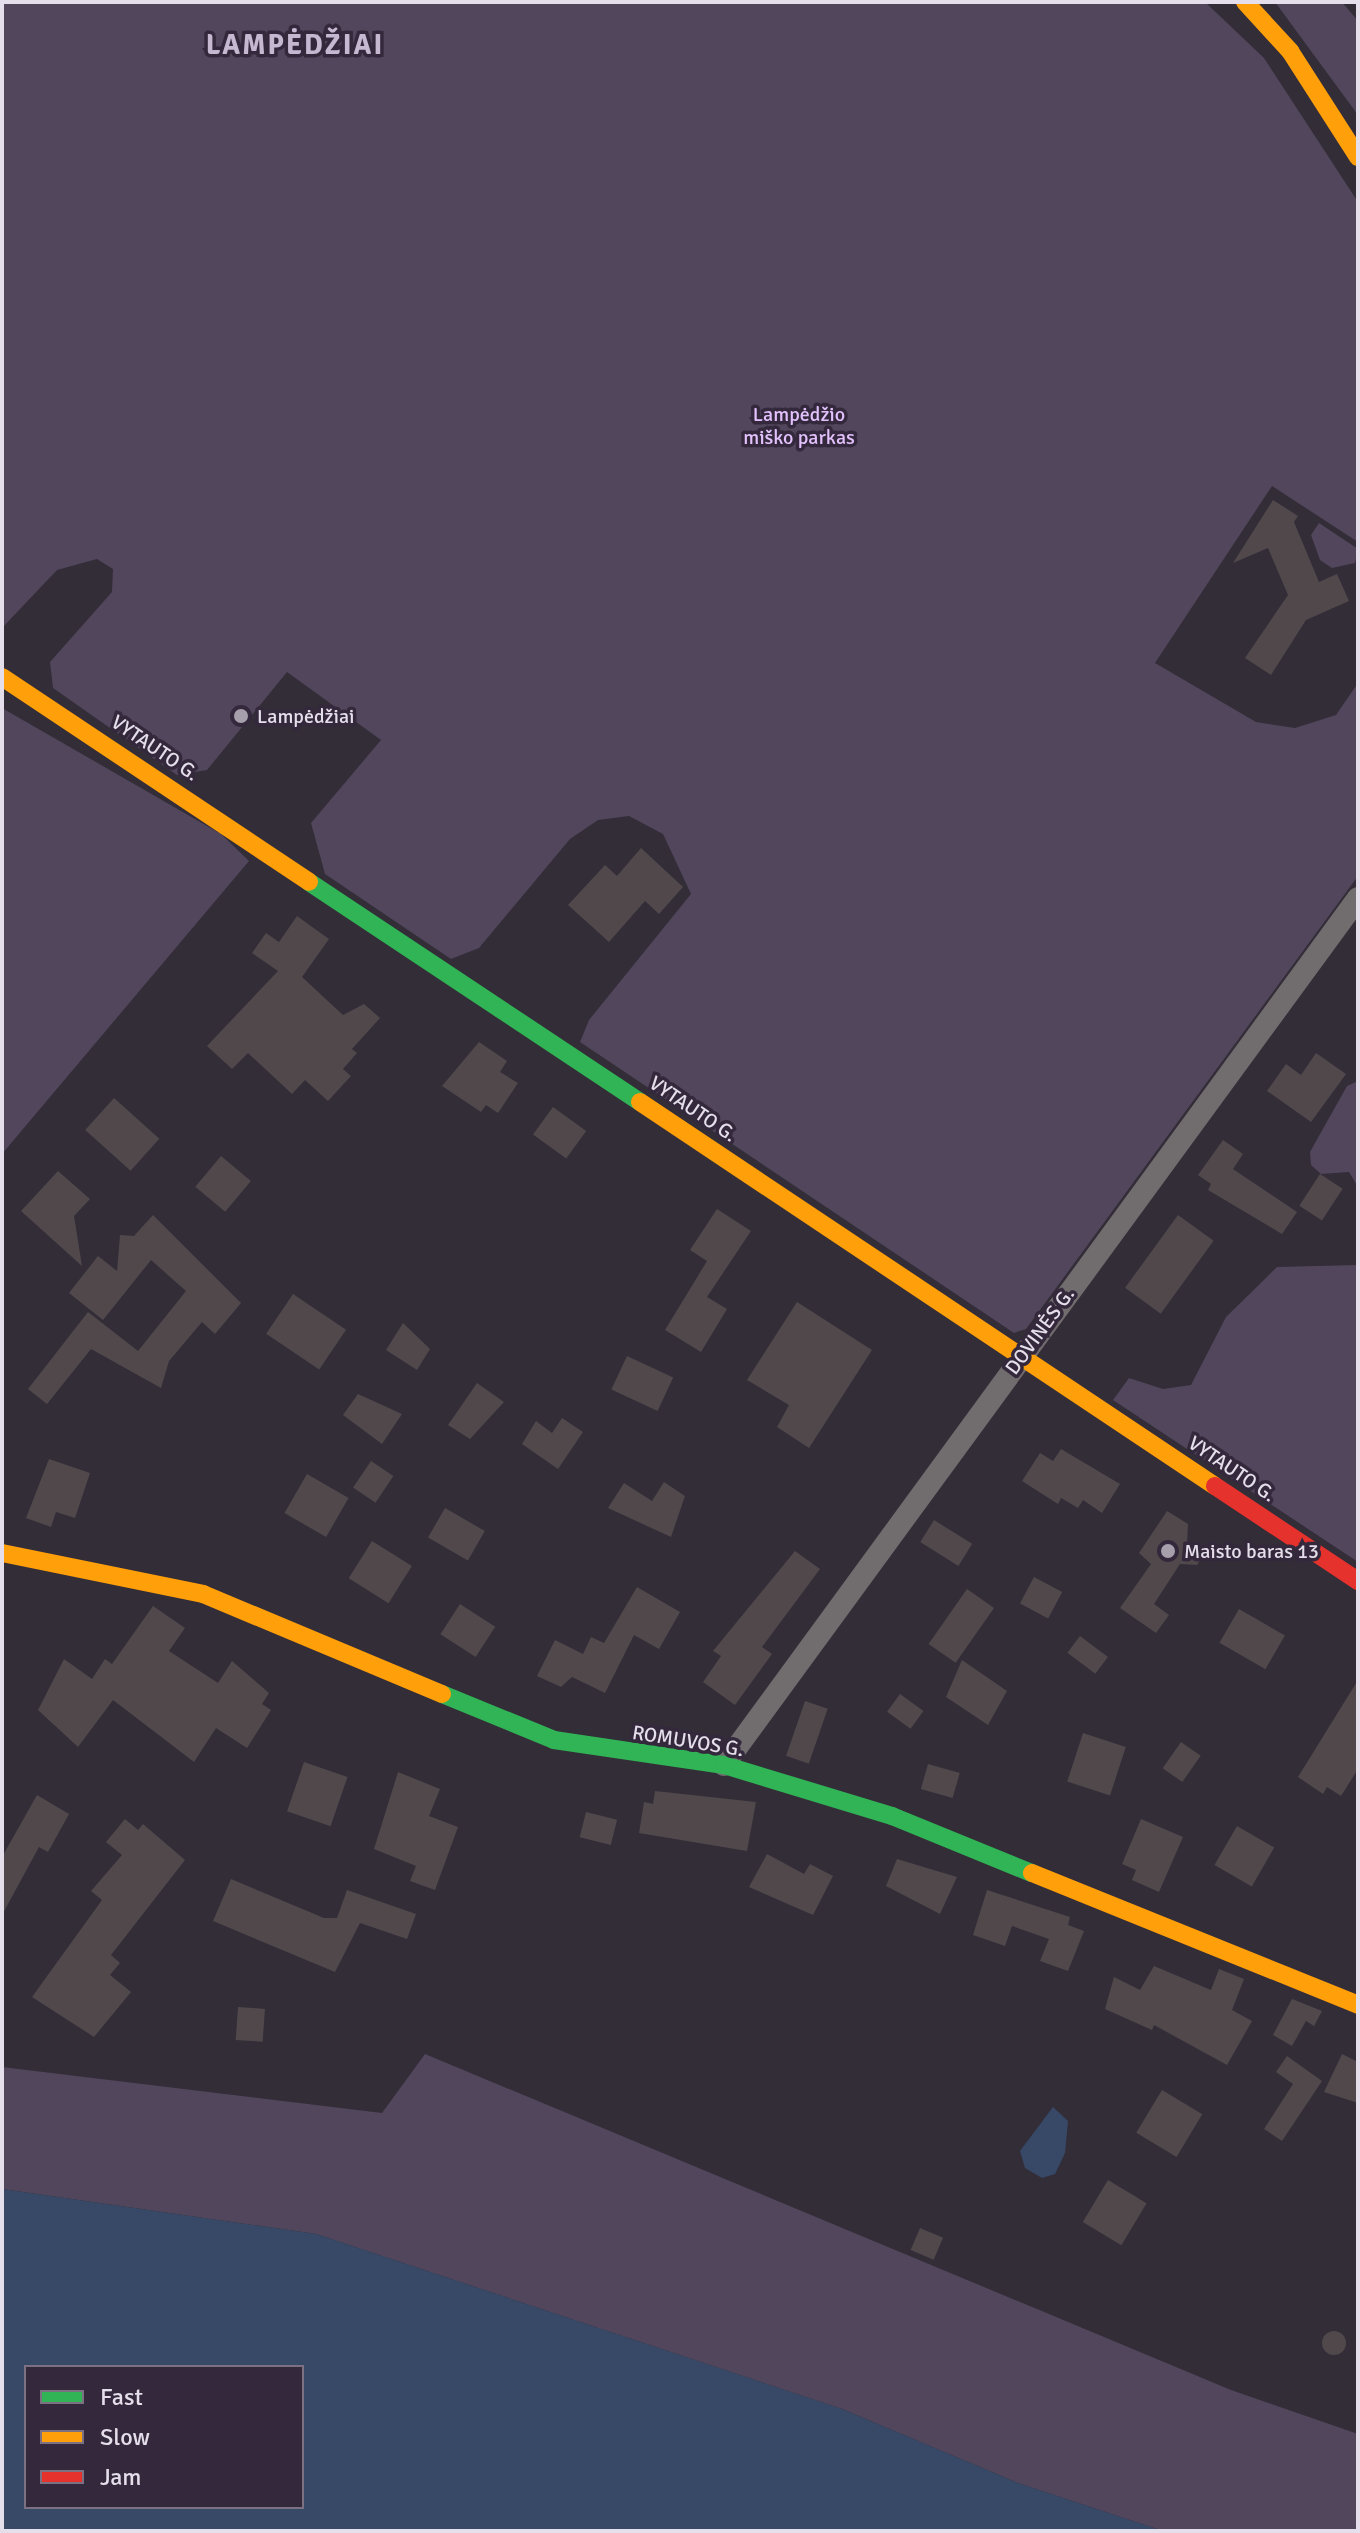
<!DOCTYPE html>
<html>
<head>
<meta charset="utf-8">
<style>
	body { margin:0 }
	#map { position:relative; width:1360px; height:2533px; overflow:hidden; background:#332d38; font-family:Signika,sans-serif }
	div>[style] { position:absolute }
	.green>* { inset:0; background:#51465b }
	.water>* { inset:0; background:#374966 }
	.building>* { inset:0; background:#50484b; transform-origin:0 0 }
	.round { border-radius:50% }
	.street>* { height:22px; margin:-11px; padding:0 11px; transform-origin:11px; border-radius:11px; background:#716c6e }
	.fast>* { height:18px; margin:-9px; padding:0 9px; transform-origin:9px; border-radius:9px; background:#30b455 }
	.slow>* { height:18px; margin:-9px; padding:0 9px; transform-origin:9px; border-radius:9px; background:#ff9f0a }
	.jam>* { height:18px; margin:-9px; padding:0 9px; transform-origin:9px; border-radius:9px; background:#e5322d }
	.dots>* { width:22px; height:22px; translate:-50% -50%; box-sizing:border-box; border:4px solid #34293c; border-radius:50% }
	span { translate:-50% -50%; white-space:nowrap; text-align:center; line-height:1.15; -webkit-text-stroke:7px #34293c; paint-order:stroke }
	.park-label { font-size:20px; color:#e2c1fc }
	.poi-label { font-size:20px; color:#e5deeb }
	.left { translate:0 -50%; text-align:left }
	.street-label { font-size:20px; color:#e5deeb }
	.district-label { font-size:28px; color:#c6b8d1; font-weight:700; letter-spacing:2px }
	.frame { position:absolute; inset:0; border:4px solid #e5deeb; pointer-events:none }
	.legend { position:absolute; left:24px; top:2365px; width:280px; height:144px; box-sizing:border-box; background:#34293c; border:2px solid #7b7182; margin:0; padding:10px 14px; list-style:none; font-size:24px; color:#e5deeb }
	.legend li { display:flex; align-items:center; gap:16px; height:40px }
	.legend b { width:40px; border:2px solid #7b7182 }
</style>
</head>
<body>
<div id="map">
	<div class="green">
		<i style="clip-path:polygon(2px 2px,1205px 2px,1264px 58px,1358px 202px,1358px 542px,1272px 486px,1155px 663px,1256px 722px,1295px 728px,1336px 715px,1358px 683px,1358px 876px,1026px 1329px,1014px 1333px,580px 1042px,589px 1020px,691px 894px,663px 834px,629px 816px,598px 820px,570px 839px,479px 948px,451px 959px,325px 874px,311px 823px,381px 740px,287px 672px,207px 770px,177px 775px,53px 688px,50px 662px,112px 592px,113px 569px,97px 559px,57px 570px,2px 628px)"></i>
		<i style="clip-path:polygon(1275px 2px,1342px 2px,1358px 21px,1358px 115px)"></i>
		<i style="clip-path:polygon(1319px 523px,1358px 549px,1355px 563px,1332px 568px,1320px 560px,1311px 535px)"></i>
		<i style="clip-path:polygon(2px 708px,221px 834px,249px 861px,2px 1154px)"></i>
		<i style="clip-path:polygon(1358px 1081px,1358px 1187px,1349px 1172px,1321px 1174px,1311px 1165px,1310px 1152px,1347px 1086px)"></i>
		<i style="clip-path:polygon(1358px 1265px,1358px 1562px,1113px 1400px,1129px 1378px,1163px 1389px,1191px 1385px,1226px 1317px,1277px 1267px)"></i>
		<i style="clip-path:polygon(425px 2054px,1231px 2390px,1358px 2434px,1358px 2531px,1163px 2531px,1018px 2483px,842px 2409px,316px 2234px,2px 2189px,2px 2067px,382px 2113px)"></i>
	</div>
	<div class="water">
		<i style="clip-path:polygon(1053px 2107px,1068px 2121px,1065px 2153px,1055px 2174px,1042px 2178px,1025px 2168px,1020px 2151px)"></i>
		<i style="clip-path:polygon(evenodd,2px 2189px,316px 2234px,842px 2409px,1018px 2483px,1163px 2531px,2px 2531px,2px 2189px,26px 2367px,302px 2367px,302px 2507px,26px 2507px,26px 2367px)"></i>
	</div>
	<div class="building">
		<i style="clip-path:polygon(1273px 500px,1298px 516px,1294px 522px,1319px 582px,1337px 574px,1349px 601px,1306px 620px,1271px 675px,1245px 658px,1288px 595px,1268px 548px,1233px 563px)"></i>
		<i style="clip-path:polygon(641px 848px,683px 887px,659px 914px,645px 901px,609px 942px,568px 905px,605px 865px,617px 876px)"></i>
		<i style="clip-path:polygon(297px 916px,329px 939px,302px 977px,343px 1015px,364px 1004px,380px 1018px,352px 1049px,357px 1053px,343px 1069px,351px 1076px,328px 1101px,305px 1080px,292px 1094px,248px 1053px,232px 1069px,207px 1046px,278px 971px,252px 953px,266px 933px,279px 942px)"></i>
		<i style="clip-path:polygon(479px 1042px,507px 1061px,500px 1072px,518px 1083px,498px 1113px,486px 1105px,481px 1112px,442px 1086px)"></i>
		<i style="clip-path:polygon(1316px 1053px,1346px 1074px,1311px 1122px,1267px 1091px,1286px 1064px,1301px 1075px)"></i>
		<i style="left:114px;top:1098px;width:61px;height:43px;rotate:42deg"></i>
		<i style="left:553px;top:1107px;width:41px;height:34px;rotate:36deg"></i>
		<i style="clip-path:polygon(1223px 1140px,1243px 1154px,1233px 1169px,1297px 1212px,1282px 1234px,1208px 1190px,1211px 1184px,1198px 1175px)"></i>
		<i style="left:221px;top:1156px;width:39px;height:40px;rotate:40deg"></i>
		<i style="clip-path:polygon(58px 1171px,90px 1199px,74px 1216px,82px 1266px,21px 1211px)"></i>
		<i style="left:1320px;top:1174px;width:27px;height:38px;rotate:33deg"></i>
		<i style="clip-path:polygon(717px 1209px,751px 1231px,707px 1297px,727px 1309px,701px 1352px,665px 1330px,707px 1261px,690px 1250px)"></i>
		<i style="clip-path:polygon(153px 1215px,241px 1303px,215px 1334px,202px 1322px,169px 1361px,161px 1388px,91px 1349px,47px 1404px,28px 1389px,88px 1312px,138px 1351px,186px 1291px,151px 1260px,103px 1320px,69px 1293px,98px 1256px,117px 1271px,120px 1235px,134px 1236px)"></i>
		<i style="left:1178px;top:1215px;width:44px;height:90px;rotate:36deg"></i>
		<i style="left:293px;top:1294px;width:64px;height:48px;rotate:34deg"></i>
		<i style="clip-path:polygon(797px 1302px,872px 1350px,809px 1448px,777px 1427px,789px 1405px,747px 1380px)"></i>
		<i style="clip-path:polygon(403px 1323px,430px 1349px,417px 1370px,386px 1350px)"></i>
		<i style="left:627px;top:1356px;width:51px;height:37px;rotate:25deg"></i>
		<i style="clip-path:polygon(477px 1383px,504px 1402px,470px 1439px,448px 1425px)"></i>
		<i style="clip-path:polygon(358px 1394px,402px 1414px,382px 1444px,343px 1415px)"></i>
		<i style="clip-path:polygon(562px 1418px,583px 1432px,558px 1469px,522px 1444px,536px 1421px,552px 1433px)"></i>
		<i style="clip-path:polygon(1061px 1449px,1120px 1484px,1102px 1513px,1083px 1500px,1078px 1508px,1061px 1498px,1058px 1504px,1022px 1481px,1040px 1453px,1053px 1461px)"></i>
		<i style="clip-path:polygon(49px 1459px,90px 1473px,75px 1518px,56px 1512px,51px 1527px,26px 1518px)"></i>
		<i style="left:371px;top:1461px;width:27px;height:32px;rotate:34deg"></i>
		<i style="left:307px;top:1474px;width:48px;height:45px;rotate:30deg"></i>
		<i style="clip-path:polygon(664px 1482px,685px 1496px,671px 1537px,608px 1508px,624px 1483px,652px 1501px)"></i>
		<i style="left:445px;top:1508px;width:46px;height:34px;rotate:30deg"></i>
		<i style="clip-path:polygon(1167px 1511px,1188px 1524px,1187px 1545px,1203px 1556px,1197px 1565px,1180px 1564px,1154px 1604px,1169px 1615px,1156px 1633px,1120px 1608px,1151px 1564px,1139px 1553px)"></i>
		<i style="left:934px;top:1520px;width:45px;height:26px;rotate:32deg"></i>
		<i style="left:372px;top:1541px;width:47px;height:44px;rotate:32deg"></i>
		<i style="clip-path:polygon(795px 1551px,820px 1569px,762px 1647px,772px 1654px,735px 1705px,703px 1682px,721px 1656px,713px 1651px)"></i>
		<i style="left:1034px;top:1577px;width:32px;height:30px;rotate:28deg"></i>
		<i style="clip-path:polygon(637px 1587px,680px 1612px,659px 1649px,634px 1635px,605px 1693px,572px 1677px,561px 1687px,537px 1676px,555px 1640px,583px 1654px,591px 1637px,604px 1643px)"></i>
		<i style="left:967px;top:1589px;width:33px;height:67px;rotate:35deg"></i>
		<i style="left:460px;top:1604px;width:42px;height:36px;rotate:33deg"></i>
		<i style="clip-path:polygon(153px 1606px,185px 1628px,169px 1651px,218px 1683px,232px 1661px,269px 1693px,262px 1704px,271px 1710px,247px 1748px,216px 1728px,194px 1762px,113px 1700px,78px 1747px,38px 1710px,64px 1659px,92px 1679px,105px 1659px,112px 1664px)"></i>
		<i style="left:1239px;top:1609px;width:53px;height:39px;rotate:30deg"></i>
		<i style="left:1080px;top:1636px;width:35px;height:21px;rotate:37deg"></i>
		<i style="clip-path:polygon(962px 1660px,1007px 1691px,988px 1725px,946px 1697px)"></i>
		<i style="clip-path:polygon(1358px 1680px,1358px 1769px,1341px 1796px,1327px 1787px,1323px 1794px,1298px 1777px)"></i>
		<i style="left:900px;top:1694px;width:29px;height:22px;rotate:36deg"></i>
		<i style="left:805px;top:1701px;width:24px;height:58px;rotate:19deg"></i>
		<i style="left:1083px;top:1733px;width:45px;height:51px;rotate:18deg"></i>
		<i style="left:1181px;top:1742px;width:24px;height:32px;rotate:35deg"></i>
		<i style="left:304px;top:1762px;width:46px;height:52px;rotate:19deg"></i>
		<i style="left:928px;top:1764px;width:33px;height:26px;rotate:16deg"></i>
		<i style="clip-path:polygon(398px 1772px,440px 1789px,429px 1816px,458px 1827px,435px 1890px,410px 1881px,416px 1866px,374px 1849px)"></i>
		<i style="clip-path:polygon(655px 1791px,756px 1802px,747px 1851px,639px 1833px,644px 1802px,653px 1804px)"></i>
		<i style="clip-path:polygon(37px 1795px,69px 1814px,48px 1852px,39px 1847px,2px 1915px,2px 1857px)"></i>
		<i style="left:586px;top:1812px;width:32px;height:26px;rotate:14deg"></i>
		<i style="clip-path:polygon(125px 1819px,138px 1830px,143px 1824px,185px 1860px,111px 1955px,120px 1963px,110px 1975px,131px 1992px,94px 2037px,32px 1997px,102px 1900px,91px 1891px,122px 1855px,106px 1842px)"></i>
		<i style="clip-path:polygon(1141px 1819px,1183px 1837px,1159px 1892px,1132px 1880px,1136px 1870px,1122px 1864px)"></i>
		<i style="left:1237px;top:1826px;width:43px;height:45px;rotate:30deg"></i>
		<i style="clip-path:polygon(767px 1854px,804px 1874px,810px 1864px,833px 1876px,813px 1915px,749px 1887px)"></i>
		<i style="clip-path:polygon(897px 1859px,957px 1877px,940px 1914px,886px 1886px)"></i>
		<i style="clip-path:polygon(231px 1879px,324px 1918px,337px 1918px,347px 1890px,416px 1914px,407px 1939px,360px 1923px,335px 1972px,213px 1921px)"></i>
		<i style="clip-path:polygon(987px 1890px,1070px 1917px,1068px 1925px,1084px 1931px,1068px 1971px,1040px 1961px,1049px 1939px,1012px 1926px,1005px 1946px,973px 1935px)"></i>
		<i style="clip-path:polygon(1154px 1966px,1211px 1990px,1219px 1969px,1244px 1979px,1232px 2010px,1252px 2021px,1227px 2065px,1154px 2025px,1152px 2030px,1105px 2009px,1114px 1977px,1140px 1990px)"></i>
		<i style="clip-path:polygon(1292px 1999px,1322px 2011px,1314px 2026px,1306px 2021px,1292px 2046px,1273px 2035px)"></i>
		<i style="left:238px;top:2007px;width:27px;height:33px;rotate:4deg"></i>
		<i style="clip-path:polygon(1342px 2054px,1358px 2062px,1358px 2103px,1324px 2092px)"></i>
		<i style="clip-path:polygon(1287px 2056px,1322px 2081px,1282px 2141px,1264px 2129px,1293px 2084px,1276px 2072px)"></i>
		<i style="left:1162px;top:2090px;width:47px;height:50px;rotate:31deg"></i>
		<i style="left:1108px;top:2180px;width:45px;height:49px;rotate:31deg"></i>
		<i style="left:920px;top:2228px;width:25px;height:24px;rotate:23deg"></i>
		<i class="round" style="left:1322px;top:2331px;width:24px;height:24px"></i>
	</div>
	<div class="street">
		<i style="left:724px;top:1765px;width:1074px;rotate:-53.82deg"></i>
	</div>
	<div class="fast">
		<i style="left:309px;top:882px;width:397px;rotate:33.6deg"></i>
		<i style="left:442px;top:1694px;width:121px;rotate:22.3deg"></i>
		<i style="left:554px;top:1740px;width:172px;rotate:8.4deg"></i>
		<i style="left:724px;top:1765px;width:176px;rotate:16.9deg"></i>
		<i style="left:892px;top:1816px;width:151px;rotate:22.2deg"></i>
	</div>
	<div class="slow">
		<i style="left:1245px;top:2px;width:67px;rotate:47.4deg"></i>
		<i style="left:1290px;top:51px;width:126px;rotate:57.3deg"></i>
		<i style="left:2px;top:677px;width:369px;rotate:33.7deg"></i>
		<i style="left:640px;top:1102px;width:691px;rotate:33.74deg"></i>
		<i style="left:2px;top:1553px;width:205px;rotate:11.5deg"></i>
		<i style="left:203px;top:1594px;width:259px;rotate:22.7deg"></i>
		<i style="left:1032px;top:1873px;width:352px;rotate:22deg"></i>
	</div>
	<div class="jam">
		<i style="left:1215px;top:1486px;width:172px;rotate:33.6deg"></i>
	</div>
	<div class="dots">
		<i style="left:241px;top:716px;background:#a7a0ac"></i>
		<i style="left:1168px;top:1551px;background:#a7a0ac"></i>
	</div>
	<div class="park-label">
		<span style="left:799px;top:426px">Lampėdžio<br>miško parkas</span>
	</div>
	<div class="poi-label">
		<span class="left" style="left:257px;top:716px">Lampėdžiai</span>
		<span class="left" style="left:1184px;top:1551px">Maisto baras 13</span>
	</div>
	<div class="street-label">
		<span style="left:155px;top:748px;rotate:34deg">VYTAUTO G.</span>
		<span style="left:693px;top:1109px;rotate:34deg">VYTAUTO G.</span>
		<span style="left:1040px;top:1331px;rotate:-54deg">DOVINĖS G.</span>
		<span style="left:1232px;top:1469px;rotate:34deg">VYTAUTO G.</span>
		<span style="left:688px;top:1741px;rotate:9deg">ROMUVOS G.</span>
	</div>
	<div class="district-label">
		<span style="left:295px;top:45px">LAMPĖDŽIAI</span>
	</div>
	<div class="frame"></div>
	<ul class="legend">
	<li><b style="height:10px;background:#30b455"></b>Fast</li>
	<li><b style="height:10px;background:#ff9f0a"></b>Slow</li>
	<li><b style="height:10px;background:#e5322d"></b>Jam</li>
	</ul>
</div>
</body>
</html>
